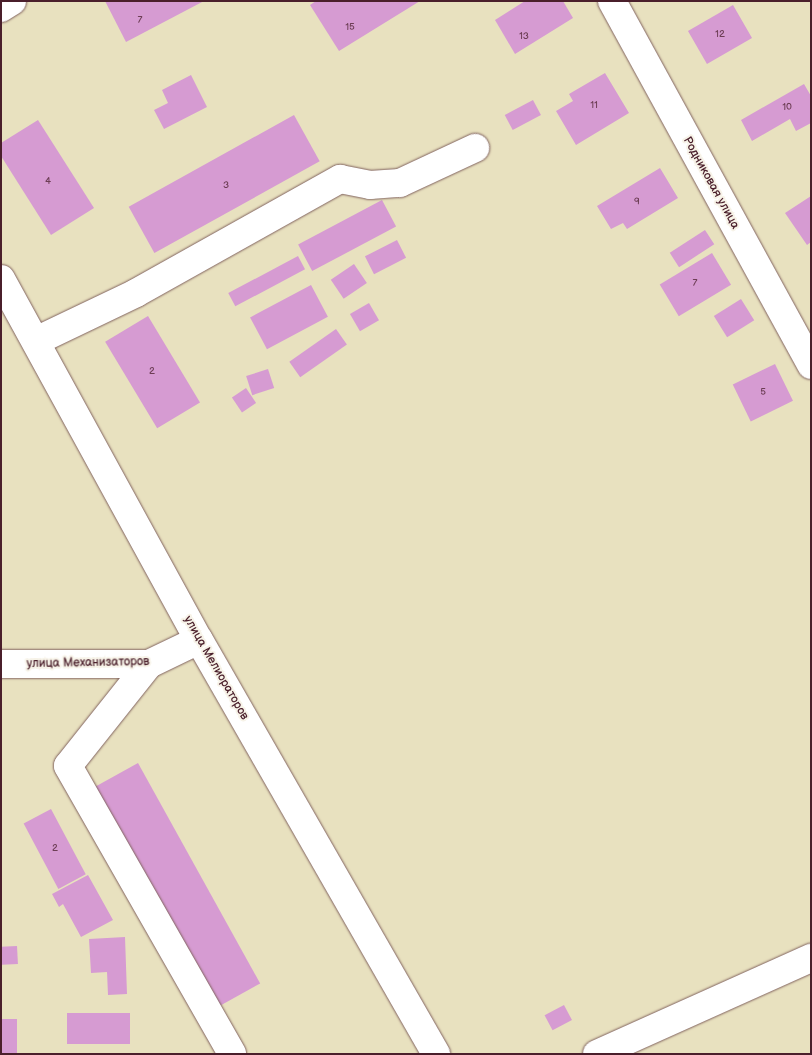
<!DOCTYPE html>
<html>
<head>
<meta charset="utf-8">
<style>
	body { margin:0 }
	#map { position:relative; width:812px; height:1055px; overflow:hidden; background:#e8e1bf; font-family:"Balsamiq Sans",sans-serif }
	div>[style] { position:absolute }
	.building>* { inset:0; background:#d69bd2; transform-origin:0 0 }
	.roads { filter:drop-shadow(0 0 1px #81635f) drop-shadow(0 0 1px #81635f) }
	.minor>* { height:28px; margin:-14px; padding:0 14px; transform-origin:14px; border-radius:14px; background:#fff }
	span { translate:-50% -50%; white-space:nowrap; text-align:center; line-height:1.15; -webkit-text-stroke:4px #f7f3e8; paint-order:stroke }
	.number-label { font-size:10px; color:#6d3e55 }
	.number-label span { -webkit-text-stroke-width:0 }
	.street-label { font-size:12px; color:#4a1f2b }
	.frame { position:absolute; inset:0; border:2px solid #4a1f2b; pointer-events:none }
</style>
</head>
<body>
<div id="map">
	<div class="building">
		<i style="clip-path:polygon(105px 1px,204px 1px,126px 42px)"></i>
		<i style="clip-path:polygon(316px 1px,420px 1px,339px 51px,310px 5px)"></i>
		<i style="clip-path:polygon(525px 1px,563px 1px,573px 18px,515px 54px,495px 20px)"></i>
		<i style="left:733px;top:5px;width:38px;height:52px;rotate:60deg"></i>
		<i style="clip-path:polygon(605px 73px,629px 113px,576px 145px,556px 111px,573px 101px,569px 94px)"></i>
		<i style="clip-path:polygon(191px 75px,207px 107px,164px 129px,154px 110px,168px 103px,162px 90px)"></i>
		<i style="clip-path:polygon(804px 84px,811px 96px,811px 123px,796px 131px,790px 119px,752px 141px,741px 120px)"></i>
		<i style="left:533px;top:100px;width:17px;height:32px;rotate:62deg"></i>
		<i style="left:294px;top:115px;width:53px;height:189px;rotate:61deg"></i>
		<i style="clip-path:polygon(38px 120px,94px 208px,51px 235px,1px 156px,1px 143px)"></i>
		<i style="clip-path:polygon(660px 168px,678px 198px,627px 229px,623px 223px,611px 229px,597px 206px)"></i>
		<i style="clip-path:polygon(811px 196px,811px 242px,807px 245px,785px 213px)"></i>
		<i style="left:382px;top:200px;width:30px;height:95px;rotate:62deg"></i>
		<i style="left:705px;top:230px;width:17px;height:42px;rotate:57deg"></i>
		<i style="left:397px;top:240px;width:20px;height:36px;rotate:63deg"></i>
		<i style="left:712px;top:253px;width:37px;height:61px;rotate:59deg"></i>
		<i style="left:298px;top:256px;width:15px;height:79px;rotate:62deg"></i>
		<i style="left:354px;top:264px;width:23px;height:28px;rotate:56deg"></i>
		<i style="left:311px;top:285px;width:36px;height:69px;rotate:62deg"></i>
		<i style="left:741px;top:299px;width:25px;height:32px;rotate:58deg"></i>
		<i style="left:369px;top:303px;width:20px;height:22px;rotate:60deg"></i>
		<i style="left:148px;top:316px;width:101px;height:50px;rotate:59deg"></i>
		<i style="left:336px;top:329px;width:19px;height:57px;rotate:55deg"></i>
		<i style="left:775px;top:364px;width:41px;height:47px;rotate:64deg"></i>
		<i style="left:268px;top:369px;width:20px;height:23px;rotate:72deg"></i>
		<i style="left:246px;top:388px;width:18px;height:17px;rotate:56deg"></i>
		<i style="left:138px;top:763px;width:252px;height:49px;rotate:61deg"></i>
		<i style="left:51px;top:809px;width:74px;height:31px;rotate:62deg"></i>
		<i style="clip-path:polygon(88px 875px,113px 920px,81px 937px,63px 904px,59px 907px,52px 894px)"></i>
		<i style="clip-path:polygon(125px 937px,127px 994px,108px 995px,107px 972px,91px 973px,89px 939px)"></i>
		<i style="left:17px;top:946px;width:18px;height:16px;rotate:87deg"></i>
		<i style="left:564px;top:1005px;width:17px;height:22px;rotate:62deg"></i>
		<i style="left:130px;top:1013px;width:31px;height:63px;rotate:90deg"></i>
		<i style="left:1px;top:1019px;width:16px;height:35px"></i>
	</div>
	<div class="roads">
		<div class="minor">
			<i style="left:612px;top:1px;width:415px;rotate:61.3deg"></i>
			<i style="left:1px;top:8px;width:13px;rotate:-32deg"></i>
			<i style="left:1px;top:279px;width:412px;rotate:61.3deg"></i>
			<i style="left:199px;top:640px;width:477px;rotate:60.2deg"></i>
			<i style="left:36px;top:341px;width:111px;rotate:-25.6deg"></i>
			<i style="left:136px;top:293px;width:234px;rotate:-29.2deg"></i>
			<i style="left:340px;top:179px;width:31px;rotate:11deg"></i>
			<i style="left:370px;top:185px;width:30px;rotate:-4deg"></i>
			<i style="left:400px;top:183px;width:83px;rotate:-25deg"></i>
			<i style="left:1px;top:664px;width:148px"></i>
			<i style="left:149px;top:664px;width:55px;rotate:-25.6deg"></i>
			<i style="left:149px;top:664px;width:130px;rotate:128.5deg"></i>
			<i style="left:68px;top:766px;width:331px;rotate:60.3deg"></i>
			<i style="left:597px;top:1054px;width:235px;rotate:-24.2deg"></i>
		</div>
	</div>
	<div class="number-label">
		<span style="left:140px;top:21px">7</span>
		<span style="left:350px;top:28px">15</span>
		<span style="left:720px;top:35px">12</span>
		<span style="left:524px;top:37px">13</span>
		<span style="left:594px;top:106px">11</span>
		<span style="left:787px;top:108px">10</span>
		<span style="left:48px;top:182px">4</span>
		<span style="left:226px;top:186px">3</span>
		<span style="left:637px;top:202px">9</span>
		<span style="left:695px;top:284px">7</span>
		<span style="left:152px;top:372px">2</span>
		<span style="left:763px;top:393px">5</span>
		<span style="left:55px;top:849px">2</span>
	</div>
	<div class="street-label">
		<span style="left:711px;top:183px;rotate:61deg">Родниковая улица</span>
		<span style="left:88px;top:663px;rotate:-1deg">улица Механизаторов</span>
		<span style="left:216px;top:668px;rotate:60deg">улица Мелиораторов</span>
	</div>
	<div class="frame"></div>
</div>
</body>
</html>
